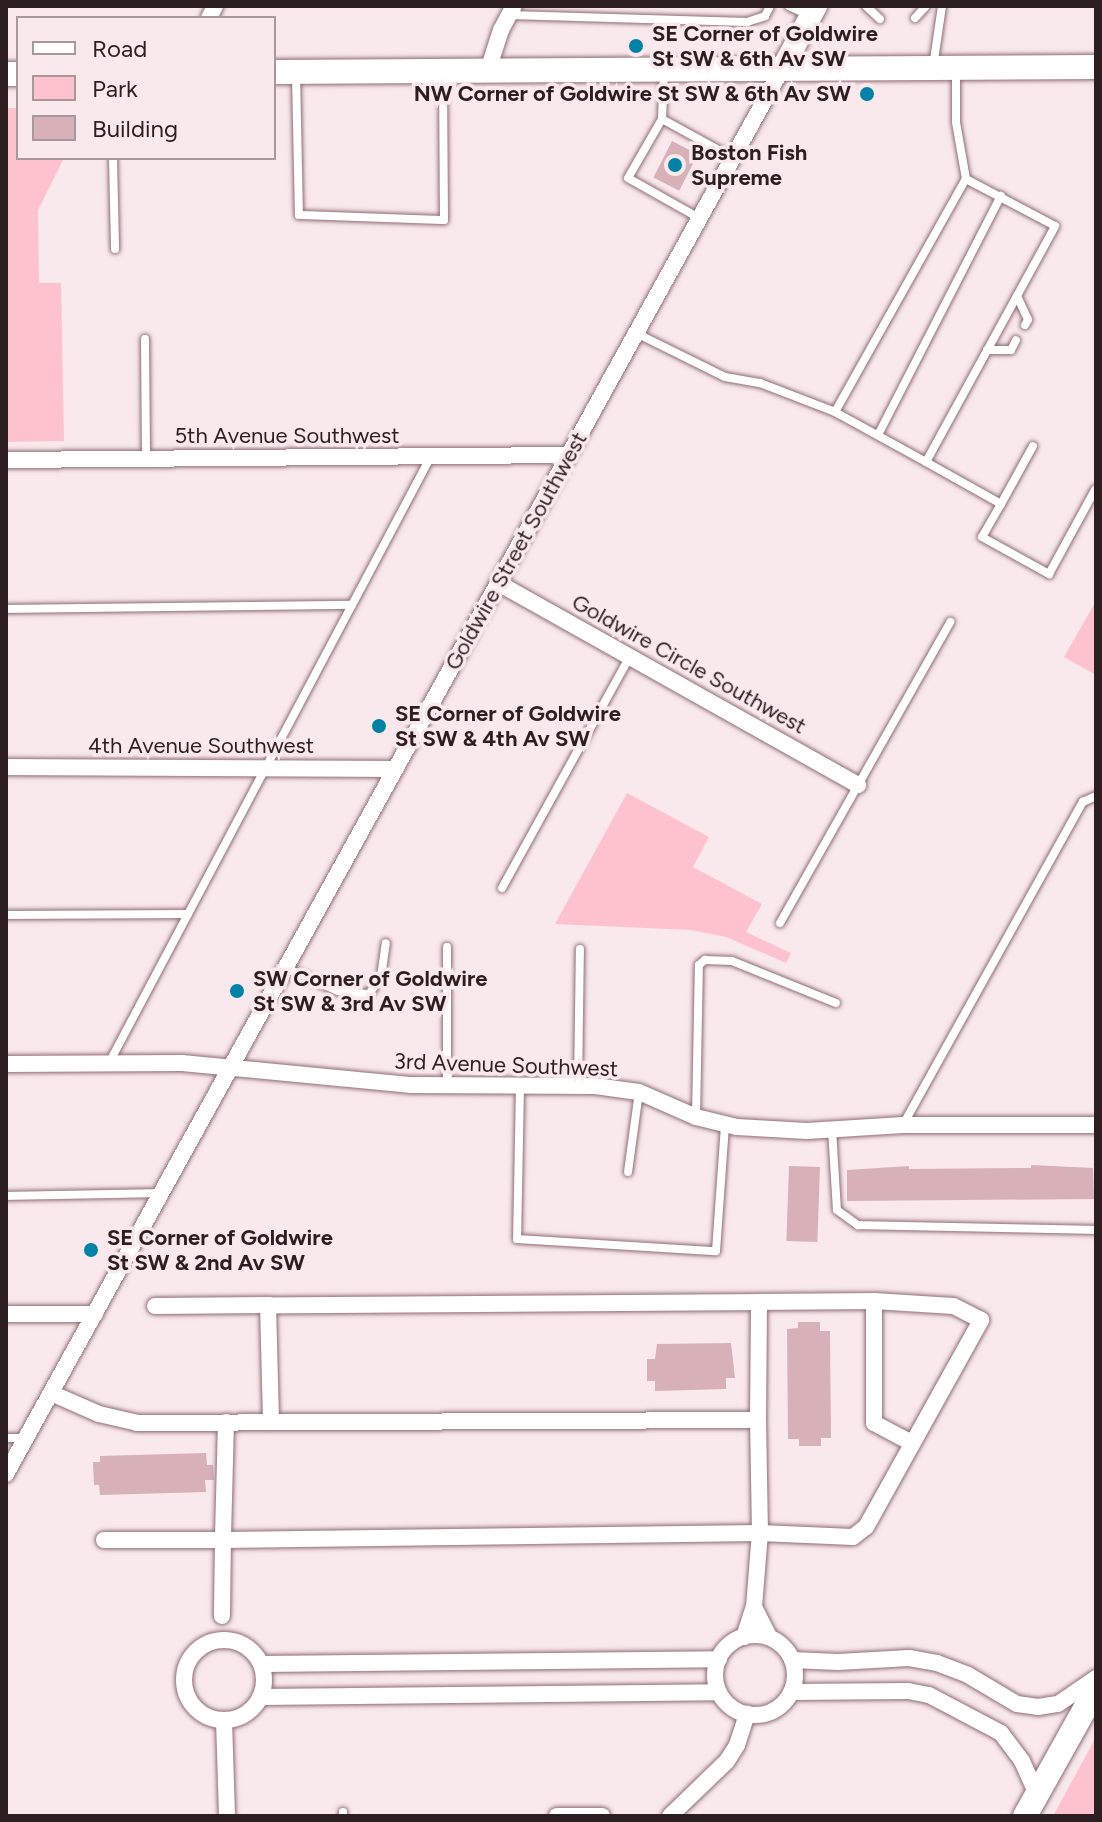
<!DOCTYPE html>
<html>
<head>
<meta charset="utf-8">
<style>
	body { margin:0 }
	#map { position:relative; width:1102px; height:1822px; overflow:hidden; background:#f9e9ec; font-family:Figtree,sans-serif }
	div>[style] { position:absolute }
	.green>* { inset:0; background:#fdc2ce }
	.building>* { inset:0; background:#d7b0b8; transform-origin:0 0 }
	.roads { filter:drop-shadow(0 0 2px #906d75) drop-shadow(0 0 2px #906d75) }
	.service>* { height:8px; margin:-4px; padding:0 4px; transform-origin:4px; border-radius:4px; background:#fff }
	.minor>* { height:16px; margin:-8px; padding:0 8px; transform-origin:8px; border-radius:8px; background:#fff }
	.minor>.ring { margin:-8px; padding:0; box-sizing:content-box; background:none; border:16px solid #fff; border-radius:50% }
	.tertiary>* { height:22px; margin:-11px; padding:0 11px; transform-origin:11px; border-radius:11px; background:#fff }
	.secondary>* { height:24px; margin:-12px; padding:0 12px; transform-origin:12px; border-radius:12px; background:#fff }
	.dots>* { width:22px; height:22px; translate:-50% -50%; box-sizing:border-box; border:4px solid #f9e9ec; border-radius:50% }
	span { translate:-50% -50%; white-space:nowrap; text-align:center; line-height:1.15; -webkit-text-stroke:7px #f9e9ec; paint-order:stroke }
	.poi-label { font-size:22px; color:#2d1e22; font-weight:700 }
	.left { translate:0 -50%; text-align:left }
	.right { translate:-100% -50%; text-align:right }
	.street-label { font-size:22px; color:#2d1e22 }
	.frame { position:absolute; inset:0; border:8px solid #2d1e22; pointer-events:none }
	.legend { position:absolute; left:16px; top:16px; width:260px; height:144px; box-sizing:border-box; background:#f9e9ec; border:2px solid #a7989b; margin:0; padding:10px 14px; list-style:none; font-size:24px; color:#2d1e22 }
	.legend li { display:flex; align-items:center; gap:16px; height:40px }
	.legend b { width:40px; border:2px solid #a7989b }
</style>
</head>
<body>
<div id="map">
	<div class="green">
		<i style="clip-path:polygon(6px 108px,18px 108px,18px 158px,64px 158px,38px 210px,39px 283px,61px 283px,64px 441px,6px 442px)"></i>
		<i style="clip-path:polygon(1096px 601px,1096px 675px,1064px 657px)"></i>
		<i style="clip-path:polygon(627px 793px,709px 837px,693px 867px,762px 904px,746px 932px,791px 953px,786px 963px,726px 937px,691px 930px,555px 924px)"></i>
		<i style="clip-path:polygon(1096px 1737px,1096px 1816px,1053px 1816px)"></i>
	</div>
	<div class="building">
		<i style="left:672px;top:141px;width:29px;height:41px;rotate:27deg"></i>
		<i style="clip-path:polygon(1031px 1165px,1093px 1168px,1094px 1199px,847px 1201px,847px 1170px,909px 1166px,909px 1169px,1031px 1168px)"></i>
		<i style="left:789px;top:1166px;width:31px;height:75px;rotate:2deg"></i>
		<i style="clip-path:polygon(798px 1322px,820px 1322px,820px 1331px,830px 1331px,831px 1438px,821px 1438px,821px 1446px,799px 1446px,799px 1439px,788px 1439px,787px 1329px,798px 1328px)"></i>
		<i style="clip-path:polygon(731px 1343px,735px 1378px,726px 1378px,726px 1389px,655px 1391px,655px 1381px,647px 1381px,647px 1359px,655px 1359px,657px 1344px)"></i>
		<i style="clip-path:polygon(206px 1453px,207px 1465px,213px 1465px,214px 1480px,205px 1480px,206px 1492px,100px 1495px,99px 1485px,94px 1485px,93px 1462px,100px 1462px,100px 1456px)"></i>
	</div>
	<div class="roads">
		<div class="service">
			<i style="left:789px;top:6px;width:23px;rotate:25deg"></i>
			<i style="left:866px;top:6px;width:19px;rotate:43deg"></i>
			<i style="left:510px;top:15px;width:237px;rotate:1.7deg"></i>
			<i style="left:747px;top:22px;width:19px;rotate:-18deg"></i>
			<i style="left:765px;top:16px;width:11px;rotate:-63deg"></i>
			<i style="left:915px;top:18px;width:16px;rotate:-47deg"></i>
			<i style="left:933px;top:67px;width:62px;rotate:-81.6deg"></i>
			<i style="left:296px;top:74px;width:141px;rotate:88.8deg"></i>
			<i style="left:299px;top:215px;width:145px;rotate:2deg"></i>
			<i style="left:444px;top:220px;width:144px;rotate:-90.4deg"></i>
			<i style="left:662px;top:119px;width:47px;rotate:-87.6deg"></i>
			<i style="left:113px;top:158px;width:91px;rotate:88.7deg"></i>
			<i style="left:699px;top:218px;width:81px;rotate:-150.6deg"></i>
			<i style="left:628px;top:178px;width:68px;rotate:-60deg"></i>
			<i style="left:662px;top:119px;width:81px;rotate:28.8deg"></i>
			<i style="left:1017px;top:296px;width:26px;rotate:65deg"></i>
			<i style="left:1028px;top:320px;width:6px;rotate:121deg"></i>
			<i style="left:636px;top:333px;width:99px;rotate:26.3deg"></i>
			<i style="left:725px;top:377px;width:36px;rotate:10deg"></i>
			<i style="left:760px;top:383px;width:80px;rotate:21.1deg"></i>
			<i style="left:835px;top:412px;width:267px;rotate:-60.7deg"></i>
			<i style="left:966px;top:179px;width:58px;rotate:-100deg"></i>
			<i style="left:956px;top:122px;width:50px;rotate:-90deg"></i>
			<i style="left:145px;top:339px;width:119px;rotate:89.5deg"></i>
			<i style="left:987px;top:350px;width:24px"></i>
			<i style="left:1011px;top:350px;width:11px;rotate:-63deg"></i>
			<i style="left:835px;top:412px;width:104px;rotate:28.8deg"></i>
			<i style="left:926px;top:462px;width:269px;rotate:-61.3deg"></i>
			<i style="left:1055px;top:226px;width:101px;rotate:-152.2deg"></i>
			<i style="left:878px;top:435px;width:269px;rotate:-62.8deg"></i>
			<i style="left:926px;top:462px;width:86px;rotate:29.2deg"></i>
			<i style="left:1001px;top:504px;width:66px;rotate:-61.1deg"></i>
			<i style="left:1001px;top:504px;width:38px;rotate:120deg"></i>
			<i style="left:982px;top:537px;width:77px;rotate:28.9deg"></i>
			<i style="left:1049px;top:574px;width:96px;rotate:-61.3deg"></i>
			<i style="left:6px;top:609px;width:346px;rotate:-0.7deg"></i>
			<i style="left:502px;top:888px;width:265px;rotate:-61.1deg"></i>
			<i style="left:6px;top:915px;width:182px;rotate:-0.3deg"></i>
			<i style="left:780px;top:923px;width:346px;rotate:-60.5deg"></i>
			<i style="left:447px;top:947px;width:138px;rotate:90deg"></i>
			<i style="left:286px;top:968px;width:57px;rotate:23.9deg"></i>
			<i style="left:338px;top:991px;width:31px;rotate:6deg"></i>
			<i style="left:369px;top:994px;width:21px;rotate:-55deg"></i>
			<i style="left:381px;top:977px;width:34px;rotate:-82deg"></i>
			<i style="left:109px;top:1063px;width:685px;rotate:-62.05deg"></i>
			<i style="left:520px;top:1086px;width:153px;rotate:91.1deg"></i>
			<i style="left:517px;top:1239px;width:199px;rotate:3.5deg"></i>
			<i style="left:716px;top:1251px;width:126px;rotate:-85.9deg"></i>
			<i style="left:578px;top:1086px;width:137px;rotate:-89.2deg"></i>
			<i style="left:696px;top:1117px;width:152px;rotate:-88.9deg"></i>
			<i style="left:699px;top:965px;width:8px;rotate:-40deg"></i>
			<i style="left:705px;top:960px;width:27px;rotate:2deg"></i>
			<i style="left:732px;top:961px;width:112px;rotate:22deg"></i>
			<i style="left:904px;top:1123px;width:368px;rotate:-60.9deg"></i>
			<i style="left:1083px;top:802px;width:14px;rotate:-25deg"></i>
			<i style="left:832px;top:1129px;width:81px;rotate:86.5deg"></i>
			<i style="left:837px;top:1210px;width:26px;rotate:36deg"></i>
			<i style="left:858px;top:1225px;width:238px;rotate:1.2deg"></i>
			<i style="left:628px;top:1172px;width:81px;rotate:-82.2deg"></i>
			<i style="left:6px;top:1196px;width:155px;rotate:-1.1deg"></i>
			<i style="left:6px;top:1438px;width:19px"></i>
			<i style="left:343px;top:1816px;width:4px;rotate:-90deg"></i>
		</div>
		<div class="minor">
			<i style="left:209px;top:18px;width:13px;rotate:-63deg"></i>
			<i style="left:488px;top:70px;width:42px;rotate:-72deg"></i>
			<i style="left:501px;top:30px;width:27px;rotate:-62deg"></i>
			<i style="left:6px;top:460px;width:563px;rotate:-0.51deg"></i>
			<i style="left:498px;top:583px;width:413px;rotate:29.3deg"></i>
			<i style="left:6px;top:767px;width:389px;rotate:0.3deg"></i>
			<i style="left:6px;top:1064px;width:176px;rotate:-0.3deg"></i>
			<i style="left:182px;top:1063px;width:231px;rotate:5.5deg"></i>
			<i style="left:412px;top:1085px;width:183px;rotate:0.3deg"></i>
			<i style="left:595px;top:1086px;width:44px;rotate:7.8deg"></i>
			<i style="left:639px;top:1092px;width:62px;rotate:23.7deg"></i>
			<i style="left:696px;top:1117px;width:42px;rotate:13.7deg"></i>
			<i style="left:737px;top:1127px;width:70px;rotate:3.3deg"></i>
			<i style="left:807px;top:1131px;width:96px;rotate:-3.6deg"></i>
			<i style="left:903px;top:1125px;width:193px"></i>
			<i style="left:759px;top:1302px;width:115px;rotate:-0.5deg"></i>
			<i style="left:874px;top:1301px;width:122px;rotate:90deg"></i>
			<i style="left:874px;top:1423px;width:43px;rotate:27.8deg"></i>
			<i style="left:155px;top:1306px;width:113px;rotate:-0.5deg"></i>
			<i style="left:6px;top:1314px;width:89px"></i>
			<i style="left:51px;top:1393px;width:52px;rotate:23.6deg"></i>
			<i style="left:99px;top:1414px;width:39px;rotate:13deg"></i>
			<i style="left:137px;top:1423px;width:621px;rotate:-0.28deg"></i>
			<i style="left:758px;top:1420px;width:118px;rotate:-89.5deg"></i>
			<i style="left:759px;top:1302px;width:491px;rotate:179.6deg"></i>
			<i style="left:268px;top:1305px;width:117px;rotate:88.5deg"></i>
			<i style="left:226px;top:1422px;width:118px;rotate:91.5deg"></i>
			<i style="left:223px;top:1540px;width:537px;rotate:-0.75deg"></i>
			<i style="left:760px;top:1533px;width:113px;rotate:-91deg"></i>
			<i style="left:6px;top:1474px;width:1605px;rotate:-61.09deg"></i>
			<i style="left:104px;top:1540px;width:119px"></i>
			<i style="left:223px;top:1540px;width:76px;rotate:90.8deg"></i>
			<i style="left:754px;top:1607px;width:74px;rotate:-85.4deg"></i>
			<i style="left:760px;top:1533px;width:93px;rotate:2.5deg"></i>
			<i style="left:853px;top:1537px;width:16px;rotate:-38deg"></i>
			<i style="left:866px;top:1527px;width:237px;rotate:-60.9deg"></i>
			<i style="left:981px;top:1320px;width:31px;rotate:-153deg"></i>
			<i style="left:953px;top:1306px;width:79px;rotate:-176.4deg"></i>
			<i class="ring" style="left:715px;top:1635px;width:64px;height:64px"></i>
			<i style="left:744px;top:1637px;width:32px;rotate:-72deg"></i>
			<i style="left:754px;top:1607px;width:34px;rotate:63deg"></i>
			<i class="ring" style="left:184px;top:1640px;width:64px;height:64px"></i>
			<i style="left:792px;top:1660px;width:46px;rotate:2.5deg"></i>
			<i style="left:838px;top:1662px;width:71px;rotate:-3.2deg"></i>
			<i style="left:909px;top:1658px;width:28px;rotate:10deg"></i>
			<i style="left:937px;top:1663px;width:33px;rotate:21deg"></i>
			<i style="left:968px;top:1675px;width:57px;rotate:30.6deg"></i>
			<i style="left:1017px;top:1704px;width:21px;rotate:8deg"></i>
			<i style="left:1038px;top:1707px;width:20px;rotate:-9deg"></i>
			<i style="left:1058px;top:1704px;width:46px;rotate:-34.4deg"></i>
			<i style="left:262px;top:1664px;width:457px;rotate:-0.6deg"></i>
			<i style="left:791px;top:1692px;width:117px;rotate:-0.5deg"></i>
			<i style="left:908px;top:1691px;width:21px;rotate:11deg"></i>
			<i style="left:929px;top:1695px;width:81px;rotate:27.8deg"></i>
			<i style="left:1001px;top:1733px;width:35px;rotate:53deg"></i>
			<i style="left:1022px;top:1761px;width:37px;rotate:66deg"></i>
			<i style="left:260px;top:1697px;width:459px;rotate:-0.6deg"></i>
			<i style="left:224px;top:1720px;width:96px;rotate:88.2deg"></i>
			<i style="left:557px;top:1816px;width:45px"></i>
			<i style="left:670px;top:1816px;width:79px;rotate:-44deg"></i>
			<i style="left:727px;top:1761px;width:19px;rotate:-58deg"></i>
			<i style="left:737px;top:1745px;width:33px;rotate:-72deg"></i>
		</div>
		<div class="tertiary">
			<i style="left:782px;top:69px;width:72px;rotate:-61.6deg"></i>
		</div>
		<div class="secondary">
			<i style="left:274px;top:72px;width:822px;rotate:-0.35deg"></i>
			<i style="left:6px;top:74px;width:12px"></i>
			<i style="left:1025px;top:1816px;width:145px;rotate:-60.8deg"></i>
		</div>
	</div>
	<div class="dots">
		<i style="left:636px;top:46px;background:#0382a7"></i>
		<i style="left:867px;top:94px;background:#0382a7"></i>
		<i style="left:675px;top:165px;background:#0382a7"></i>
		<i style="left:379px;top:726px;background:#0382a7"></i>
		<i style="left:237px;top:991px;background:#0382a7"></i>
		<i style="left:91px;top:1250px;background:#0382a7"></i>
	</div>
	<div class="poi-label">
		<span class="left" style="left:652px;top:46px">SE Corner of Goldwire<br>St SW &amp; 6th Av SW</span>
		<span class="right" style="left:851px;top:94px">NW Corner of Goldwire St SW &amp; 6th Av SW</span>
		<span class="left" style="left:691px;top:165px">Boston Fish<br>Supreme</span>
		<span class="left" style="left:395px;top:726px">SE Corner of Goldwire<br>St SW &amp; 4th Av SW</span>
		<span class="left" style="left:253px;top:991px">SW Corner of Goldwire<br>St SW &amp; 3rd Av SW</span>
		<span class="left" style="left:107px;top:1250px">SE Corner of Goldwire<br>St SW &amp; 2nd Av SW</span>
	</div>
	<div class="street-label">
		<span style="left:287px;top:436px">5th Avenue Southwest</span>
		<span style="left:516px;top:551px;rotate:-61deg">Goldwire Street Southwest</span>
		<span style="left:689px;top:664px;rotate:29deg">Goldwire Circle Southwest</span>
		<span style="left:201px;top:746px">4th Avenue Southwest</span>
		<span style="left:506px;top:1065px;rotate:2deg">3rd Avenue Southwest</span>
	</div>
	<div class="frame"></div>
	<ul class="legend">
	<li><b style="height:10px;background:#fff"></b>Road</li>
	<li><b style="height:22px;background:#fdc2ce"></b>Park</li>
	<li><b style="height:22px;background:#d7b0b8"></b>Building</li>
	</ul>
</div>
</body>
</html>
